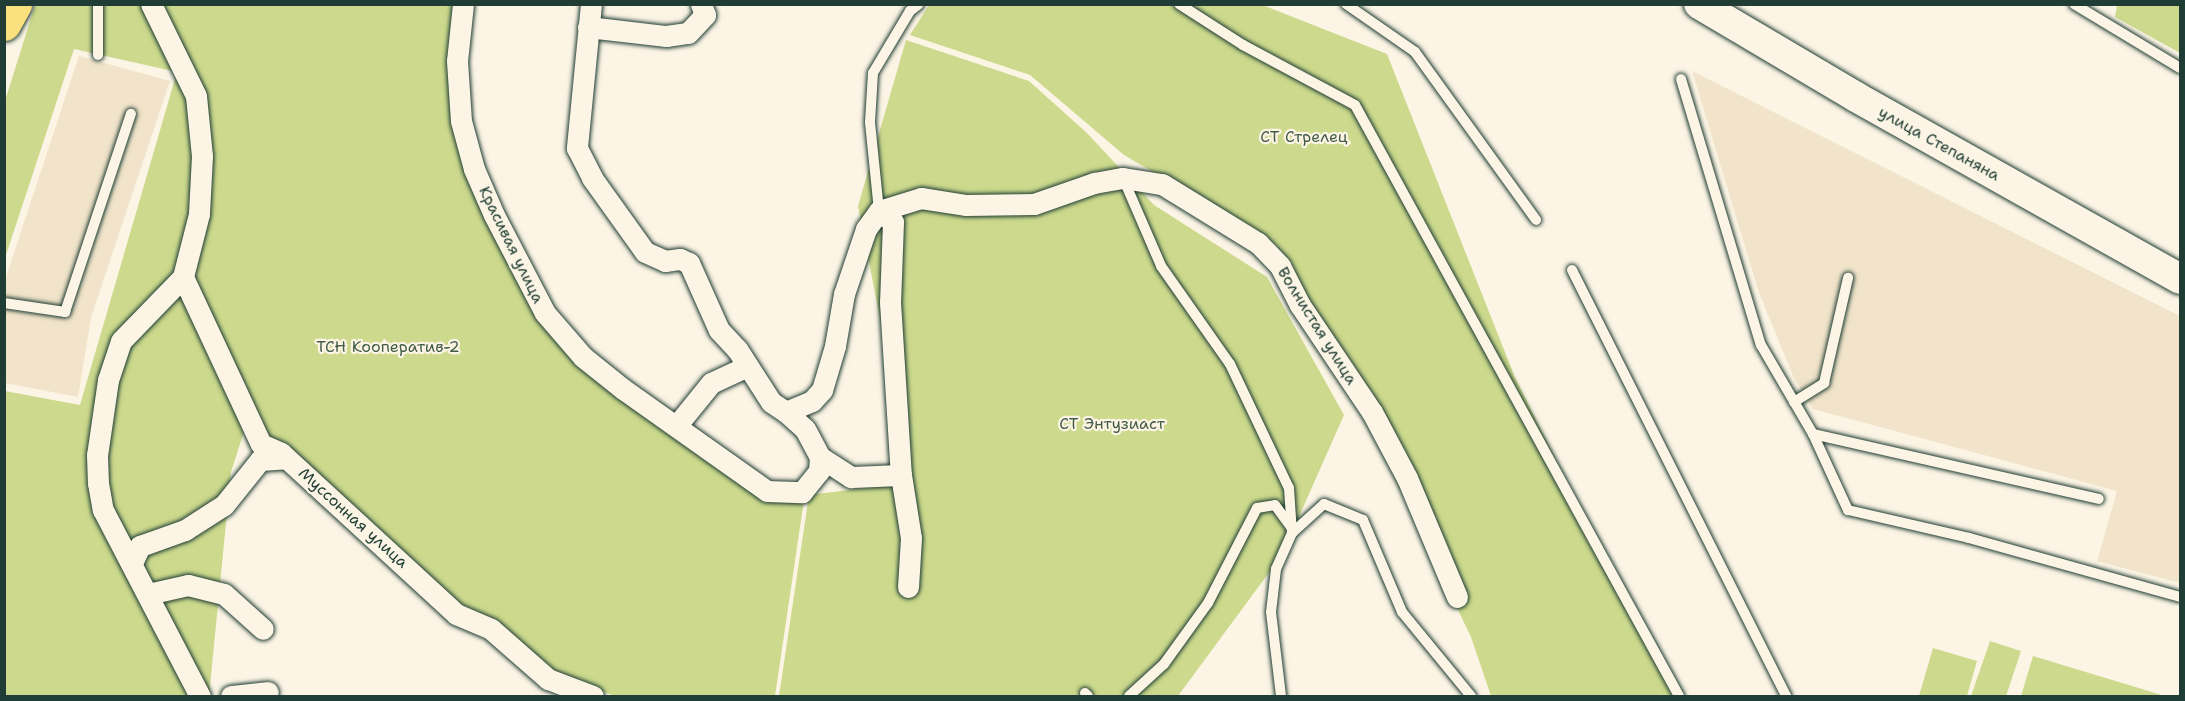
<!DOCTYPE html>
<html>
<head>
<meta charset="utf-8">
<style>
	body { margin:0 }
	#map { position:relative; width:2185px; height:701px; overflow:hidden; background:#fcf5e5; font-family:"Shantell Sans",sans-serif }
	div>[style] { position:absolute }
	.built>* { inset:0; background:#f1e4ca }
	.green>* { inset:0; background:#cdda8d }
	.roads { filter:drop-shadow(0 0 2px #1f3d34) drop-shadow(0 0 2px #1f3d34) }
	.service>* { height:10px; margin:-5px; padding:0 5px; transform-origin:5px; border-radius:5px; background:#fcf5e5 }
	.minor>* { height:21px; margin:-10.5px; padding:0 10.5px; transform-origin:10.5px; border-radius:10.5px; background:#fcf5e5 }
	.secondary>* { height:30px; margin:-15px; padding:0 15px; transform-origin:15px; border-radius:15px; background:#fcf5e5 }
	.primary>* { height:33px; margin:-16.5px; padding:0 16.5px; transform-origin:16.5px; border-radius:16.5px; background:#fbe080 }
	span { translate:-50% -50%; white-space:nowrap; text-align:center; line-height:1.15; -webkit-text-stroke:4.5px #fcf5e5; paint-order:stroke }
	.park-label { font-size:16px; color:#425c46 }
	.street-label { font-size:16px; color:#1f3d34 }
	.frame { position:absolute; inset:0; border:6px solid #1f3d34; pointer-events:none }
</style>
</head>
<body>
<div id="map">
	<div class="built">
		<i style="clip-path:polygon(79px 56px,170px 81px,91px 318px,78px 397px,5px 383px,5px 280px)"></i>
		<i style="clip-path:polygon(1692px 71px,2180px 316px,2180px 583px,2097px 561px,2117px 491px,1813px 409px,1794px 378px,1759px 293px)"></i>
	</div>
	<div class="green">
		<i style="clip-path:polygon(1260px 4px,1387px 54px,1514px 375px,1673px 696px,1491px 696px,1471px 637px,1291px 263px,1275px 244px,1124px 155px,1030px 75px,910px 35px,929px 5px)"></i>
		<i style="clip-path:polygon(35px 5px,454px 5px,451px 58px,510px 262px,622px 397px,804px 500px,775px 696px,614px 696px,549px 670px,463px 611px,268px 438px,252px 407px,231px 472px,209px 696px,5px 696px,5px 391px,80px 405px,177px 72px,74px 49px,5px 258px,5px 101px)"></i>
		<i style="clip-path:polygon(2117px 5px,2180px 5px,2180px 53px,2115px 17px)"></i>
		<i style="clip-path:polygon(906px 40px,1029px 81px,1087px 133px,1154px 205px,1267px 277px,1344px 415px,1282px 555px,1178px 696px,779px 696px,809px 495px,912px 482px,858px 206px)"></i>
		<i style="clip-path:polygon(1990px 641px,2021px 651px,2006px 696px,1971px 696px)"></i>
		<i style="clip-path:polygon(1933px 648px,1977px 661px,1967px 696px,1919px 696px)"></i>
		<i style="clip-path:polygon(2033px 656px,2165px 696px,2021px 696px)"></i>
	</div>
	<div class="roads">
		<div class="service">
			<i style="left:1179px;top:4px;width:76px;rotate:32.6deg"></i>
			<i style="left:1243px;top:45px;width:127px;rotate:28.2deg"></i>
			<i style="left:1355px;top:105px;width:674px;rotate:61.27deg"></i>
			<i style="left:1346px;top:4px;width:84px;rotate:34.8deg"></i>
			<i style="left:1415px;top:52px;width:207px;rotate:54.2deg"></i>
			<i style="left:2074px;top:4px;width:124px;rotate:31.1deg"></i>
			<i style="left:98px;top:55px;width:51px;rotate:-90deg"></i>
			<i style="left:1681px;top:79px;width:278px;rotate:73.3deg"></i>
			<i style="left:1761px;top:345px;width:103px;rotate:59.7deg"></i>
			<i style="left:1813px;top:434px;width:84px;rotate:65.3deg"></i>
			<i style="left:1848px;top:510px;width:124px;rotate:13deg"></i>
			<i style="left:1969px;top:538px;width:219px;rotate:15.6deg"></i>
			<i style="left:1123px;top:178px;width:96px;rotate:66.6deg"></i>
			<i style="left:1161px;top:266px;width:120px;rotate:54.9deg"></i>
			<i style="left:1230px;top:364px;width:137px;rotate:64.6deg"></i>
			<i style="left:1289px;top:488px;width:45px;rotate:86.2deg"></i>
			<i style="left:1292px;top:533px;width:39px;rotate:114deg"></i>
			<i style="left:1276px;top:569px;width:43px;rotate:96.6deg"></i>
			<i style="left:1271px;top:612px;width:85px;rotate:83.2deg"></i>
			<i style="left:879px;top:211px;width:89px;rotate:-95.8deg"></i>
			<i style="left:870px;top:122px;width:49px;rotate:-86.5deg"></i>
			<i style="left:873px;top:73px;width:72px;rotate:-59.2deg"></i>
			<i style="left:910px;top:11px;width:11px;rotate:-38deg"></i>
			<i style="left:1572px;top:270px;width:477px;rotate:63.3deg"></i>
			<i style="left:4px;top:303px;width:62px;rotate:8.4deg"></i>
			<i style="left:65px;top:312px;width:209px;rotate:-71.6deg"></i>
			<i style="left:1794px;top:402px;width:36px;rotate:-32deg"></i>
			<i style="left:1824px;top:383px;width:108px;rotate:-77.1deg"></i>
			<i style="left:1813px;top:434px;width:293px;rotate:12.8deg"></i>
			<i style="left:1292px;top:533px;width:43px;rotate:-42.2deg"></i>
			<i style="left:1324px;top:504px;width:42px;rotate:22.3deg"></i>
			<i style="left:1363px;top:520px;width:100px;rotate:67deg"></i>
			<i style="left:1402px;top:612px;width:109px;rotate:50.6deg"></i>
			<i style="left:1085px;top:693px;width:4px;rotate:45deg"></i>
			<i style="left:1129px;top:696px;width:47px;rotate:-42.4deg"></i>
			<i style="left:1164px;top:664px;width:75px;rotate:-54.2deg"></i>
			<i style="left:1208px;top:603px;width:107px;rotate:-62.7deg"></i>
			<i style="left:1257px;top:508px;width:18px;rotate:-9deg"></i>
			<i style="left:1275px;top:505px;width:26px;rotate:54deg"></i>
		</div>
		<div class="minor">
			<i style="left:151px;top:4px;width:102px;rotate:63.9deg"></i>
			<i style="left:196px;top:96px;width:60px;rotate:84.3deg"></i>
			<i style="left:202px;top:156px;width:58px;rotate:93deg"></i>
			<i style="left:199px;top:214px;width:65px;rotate:104.3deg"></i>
			<i style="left:183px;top:277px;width:89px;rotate:134.1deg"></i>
			<i style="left:121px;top:341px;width:41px;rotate:108.4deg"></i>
			<i style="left:108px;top:380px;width:76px;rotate:98.3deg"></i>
			<i style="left:97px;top:455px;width:28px;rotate:88deg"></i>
			<i style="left:98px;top:483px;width:27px;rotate:80deg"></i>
			<i style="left:103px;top:510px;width:210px;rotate:62.5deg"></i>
			<i style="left:463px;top:4px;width:57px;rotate:96deg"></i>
			<i style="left:457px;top:61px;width:60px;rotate:86.2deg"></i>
			<i style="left:461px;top:121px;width:50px;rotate:74.8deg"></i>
			<i style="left:474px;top:169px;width:50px;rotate:66.5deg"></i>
			<i style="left:494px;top:215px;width:110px;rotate:62.5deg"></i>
			<i style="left:545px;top:313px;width:58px;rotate:49.2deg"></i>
			<i style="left:583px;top:357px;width:51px;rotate:38.7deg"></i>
			<i style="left:623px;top:389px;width:176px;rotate:35.3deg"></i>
			<i style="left:767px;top:491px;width:35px;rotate:2deg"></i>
			<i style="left:802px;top:492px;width:27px;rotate:-51deg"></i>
			<i style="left:819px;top:471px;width:14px;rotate:-86deg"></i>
			<i style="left:591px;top:4px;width:145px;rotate:95.6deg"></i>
			<i style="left:577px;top:148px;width:34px;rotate:63deg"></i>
			<i style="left:592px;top:178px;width:91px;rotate:54.4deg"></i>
			<i style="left:645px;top:252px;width:22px;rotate:24deg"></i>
			<i style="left:665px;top:261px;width:15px;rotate:-8deg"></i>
			<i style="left:680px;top:259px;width:10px;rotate:24deg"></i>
			<i style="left:689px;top:263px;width:73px;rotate:65.9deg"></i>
			<i style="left:719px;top:330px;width:26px;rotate:47deg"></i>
			<i style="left:737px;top:349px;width:63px;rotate:57.3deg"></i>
			<i style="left:771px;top:402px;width:18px;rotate:34deg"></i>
			<i style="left:786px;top:412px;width:28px;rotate:-23deg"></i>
			<i style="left:812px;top:401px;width:15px;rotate:-48deg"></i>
			<i style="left:822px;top:390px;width:46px;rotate:-73.5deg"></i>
			<i style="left:835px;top:346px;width:53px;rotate:-80.2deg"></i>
			<i style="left:844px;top:294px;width:69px;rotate:-71.3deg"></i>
			<i style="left:866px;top:229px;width:22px;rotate:-54deg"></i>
			<i style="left:879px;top:211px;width:44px;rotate:-17.2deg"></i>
			<i style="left:921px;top:198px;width:46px;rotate:8.8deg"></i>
			<i style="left:966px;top:205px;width:68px;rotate:-0.8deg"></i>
			<i style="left:1034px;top:204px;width:64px;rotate:-19.3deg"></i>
			<i style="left:1094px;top:183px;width:29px;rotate:-10deg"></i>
			<i style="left:1123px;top:178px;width:39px;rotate:9deg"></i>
			<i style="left:1162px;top:184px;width:113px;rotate:31.6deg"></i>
			<i style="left:1258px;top:243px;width:32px;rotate:46deg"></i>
			<i style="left:1280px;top:266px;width:44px;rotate:62.9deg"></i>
			<i style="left:1300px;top:305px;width:129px;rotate:56.1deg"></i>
			<i style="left:1372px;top:412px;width:75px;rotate:62.1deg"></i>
			<i style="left:1407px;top:478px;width:129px;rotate:67.2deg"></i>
			<i style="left:588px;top:27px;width:79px;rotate:6.6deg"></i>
			<i style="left:666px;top:36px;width:22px;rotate:-8deg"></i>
			<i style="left:688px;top:33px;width:25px;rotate:-47deg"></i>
			<i style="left:705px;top:15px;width:12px;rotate:-110deg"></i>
			<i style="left:879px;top:211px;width:18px;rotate:38deg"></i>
			<i style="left:893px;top:222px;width:80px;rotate:92.1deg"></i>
			<i style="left:890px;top:302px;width:173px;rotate:86.4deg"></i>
			<i style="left:901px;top:475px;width:64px;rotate:81deg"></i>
			<i style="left:911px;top:538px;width:49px;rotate:93.5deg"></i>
			<i style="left:183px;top:277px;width:184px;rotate:65deg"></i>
			<i style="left:261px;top:444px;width:22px;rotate:24deg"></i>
			<i style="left:281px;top:453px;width:238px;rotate:42.6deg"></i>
			<i style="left:456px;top:614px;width:38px;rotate:23deg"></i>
			<i style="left:491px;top:629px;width:76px;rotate:41.3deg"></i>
			<i style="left:548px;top:679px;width:48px;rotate:20.7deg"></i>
			<i style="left:786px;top:412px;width:25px;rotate:42deg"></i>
			<i style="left:805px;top:429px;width:32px;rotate:62deg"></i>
			<i style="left:820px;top:457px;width:37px;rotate:33deg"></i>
			<i style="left:851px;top:477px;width:50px;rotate:-2.3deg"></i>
			<i style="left:677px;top:425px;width:54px;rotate:-51deg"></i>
			<i style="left:711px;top:383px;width:38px;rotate:-25deg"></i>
			<i style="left:132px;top:563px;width:19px;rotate:-65deg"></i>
			<i style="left:140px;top:546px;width:48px;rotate:-19.6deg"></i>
			<i style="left:185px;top:530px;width:46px;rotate:-32.7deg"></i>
			<i style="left:224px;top:505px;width:58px;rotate:-51.3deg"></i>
			<i style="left:260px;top:460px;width:26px;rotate:-4deg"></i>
			<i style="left:148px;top:594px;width:41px;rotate:-12.7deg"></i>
			<i style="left:188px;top:585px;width:37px;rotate:14deg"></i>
			<i style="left:224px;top:594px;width:52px;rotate:41.9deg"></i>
			<i style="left:231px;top:696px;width:37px;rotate:-6deg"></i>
		</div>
		<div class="secondary">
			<i style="left:1699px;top:4px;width:182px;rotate:30.6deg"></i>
			<i style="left:1856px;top:97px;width:372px;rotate:29.3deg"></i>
		</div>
		<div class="primary">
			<i style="left:4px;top:24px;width:23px;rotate:-61deg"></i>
		</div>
	</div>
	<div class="park-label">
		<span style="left:1304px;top:137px">СТ Стрелец</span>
		<span style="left:388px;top:347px">ТСН Кооператив-2</span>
		<span style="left:1112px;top:424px">СТ Энтузиаст</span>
	</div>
	<div class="street-label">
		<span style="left:1939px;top:144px;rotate:29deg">улица Степаняна</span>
		<span style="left:511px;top:245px;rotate:64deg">Красивая улица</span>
		<span style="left:1317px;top:326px;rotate:58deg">Волнистая улица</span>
		<span style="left:353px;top:518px;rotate:42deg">Муссонная улица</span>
	</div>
	<div class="frame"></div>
</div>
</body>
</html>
